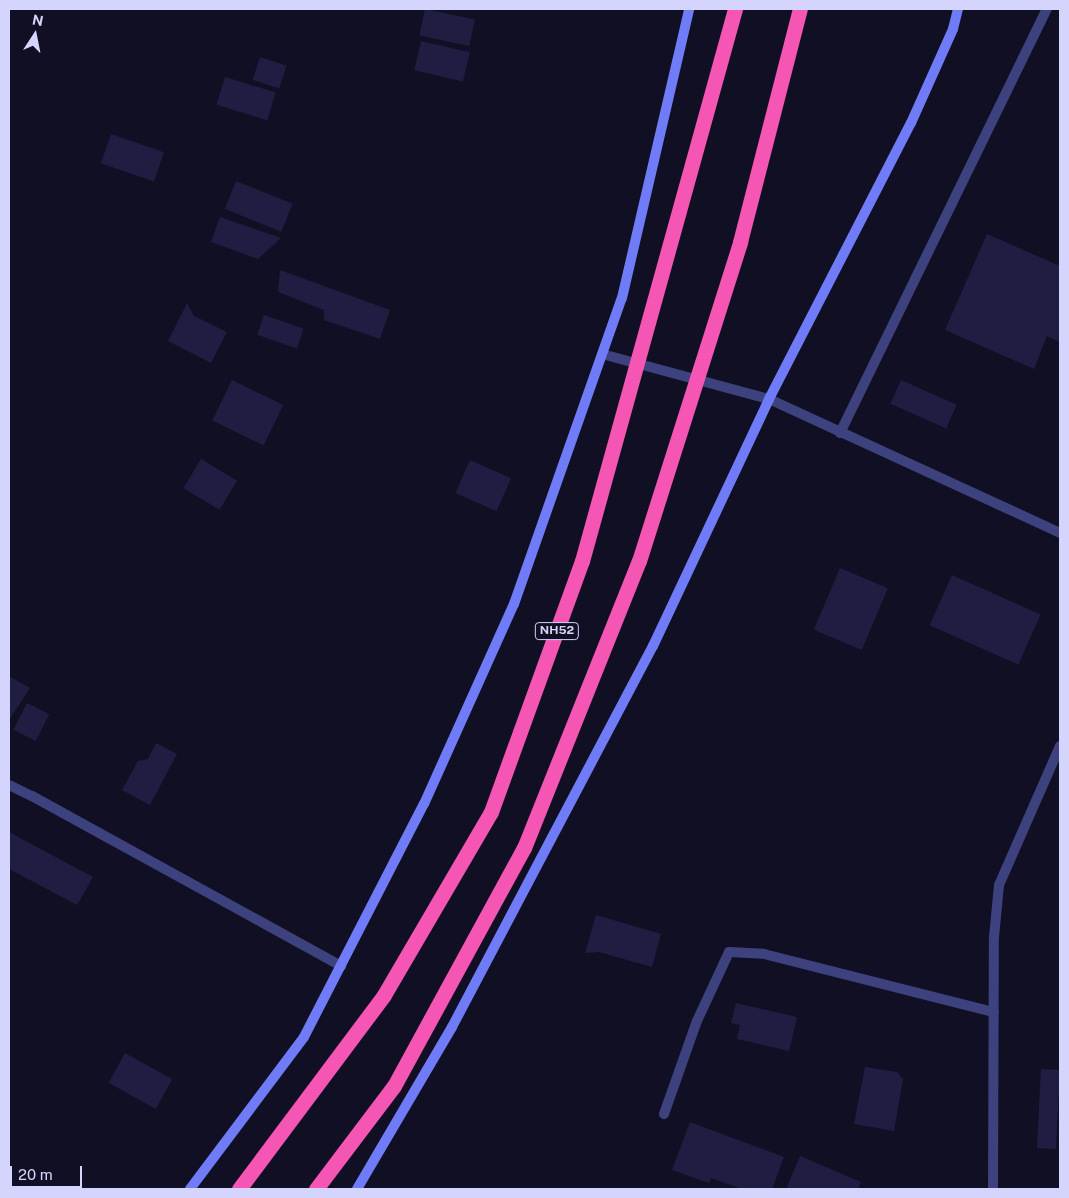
<!DOCTYPE html>
<html>
<head>
<meta charset="utf-8">
<style>
	body { margin:0 }
	#map { position:relative; width:1069px; height:1198px; overflow:hidden; background:#110f23; font-family:"Public Sans",sans-serif }
	div>[style] { position:absolute }
	.building>* { inset:0; background:#201d43; transform-origin:0 0 }
	.lane>* { height:10px; margin:-5px; padding:0 5px; transform-origin:5px; border-radius:5px; background:#3d427f }
	.street>* { height:10px; margin:-5px; padding:0 5px; transform-origin:5px; border-radius:5px; background:#3d427f }
	.secondary>* { height:10px; margin:-5px; padding:0 5px; transform-origin:5px; border-radius:5px; background:#707cf7 }
	.highway-bridge>* { height:15px; margin:-7.5px; padding:0 7.5px; transform-origin:7.5px; border-radius:7.5px; background:#f556b4 }
	span { translate:-50% -50%; white-space:nowrap; text-align:center; line-height:1.15; -webkit-text-stroke:5px #110f23; paint-order:stroke }
	.shield-label span { padding:1px 4px; background:#110f23; border:1px solid; border-radius:4px; -webkit-text-stroke-width:0 }
	.shield-label { font-size:12px; color:#d4d4fd; font-weight:700 }
	.frame { position:absolute; inset:0; border:10px solid #d4d4fd; pointer-events:none }
	.north { position:absolute; left:10px; top:10px; width:50px; height:50px; -webkit-text-stroke:4px #110f23; paint-order:stroke; rotate:11deg; font-size:14px; font-weight:700; line-height:20px; text-align:center; color:#d4d4fd }
	.north::after { content:''; display:block; margin:auto; width:18px; height:22px; background:#d4d4fd; clip-path:polygon(50% 0,100% 100%,50% 72%,0 100%) }
	.scale { position:absolute; left:10px; top:1166px; width:72px; height:22px; box-sizing:border-box; border:2px solid #d4d4fd; border-top:0; padding-left:6px; font-size:15px; line-height:18px; white-space:nowrap; color:#d4d4fd; -webkit-text-stroke:4px #110f23; paint-order:stroke }
</style>
</head>
<body>
<div id="map">
	<div class="building">
		<i style="left:425px;top:9px;width:51px;height:27px;rotate:12deg"></i>
		<i style="left:421px;top:41px;width:50px;height:30px;rotate:13deg"></i>
		<i style="left:260px;top:57px;width:28px;height:24px;rotate:18deg"></i>
		<i style="left:225px;top:77px;width:53px;height:29px;rotate:17deg"></i>
		<i style="left:111px;top:134px;width:56px;height:31px;rotate:19deg"></i>
		<i style="left:236px;top:181px;width:61px;height:30px;rotate:22deg"></i>
		<i style="clip-path:polygon(220px 217px,281px 238px,258px 259px,211px 242px)"></i>
		<i style="clip-path:polygon(987px 234px,1060px 266px,1060px 342px,1047px 336px,1034px 369px,945px 330px)"></i>
		<i style="clip-path:polygon(280px 270px,390px 310px,380px 339px,324px 320px,324px 310px,278px 292px)"></i>
		<i style="clip-path:polygon(187px 303px,194px 316px,227px 332px,211px 363px,168px 341px)"></i>
		<i style="left:264px;top:315px;width:42px;height:21px;rotate:19deg"></i>
		<i style="left:232px;top:380px;width:57px;height:45px;rotate:26deg"></i>
		<i style="left:901px;top:380px;width:61px;height:26px;rotate:24deg"></i>
		<i style="left:201px;top:459px;width:42px;height:34px;rotate:31deg"></i>
		<i style="left:470px;top:460px;width:45px;height:36px;rotate:24deg"></i>
		<i style="left:840px;top:568px;width:52px;height:67px;rotate:23deg"></i>
		<i style="left:952px;top:575px;width:97px;height:55px;rotate:24deg"></i>
		<i style="clip-path:polygon(9px 676px,30px 688px,9px 720px)"></i>
		<i style="left:27px;top:703px;width:25px;height:30px;rotate:27deg"></i>
		<i style="clip-path:polygon(156px 743px,177px 754px,150px 805px,122px 790px,138px 761px,148px 759px)"></i>
		<i style="clip-path:polygon(9px 832px,93px 877px,77px 905px,9px 869px)"></i>
		<i style="clip-path:polygon(596px 915px,661px 934px,652px 967px,599px 952px,585px 953px)"></i>
		<i style="clip-path:polygon(736px 1003px,797px 1017px,789px 1051px,737px 1039px,740px 1025px,731px 1023px)"></i>
		<i style="left:125px;top:1053px;width:54px;height:34px;rotate:29deg"></i>
		<i style="clip-path:polygon(865px 1067px,897px 1072px,903px 1079px,894px 1131px,854px 1124px)"></i>
		<i style="left:1041px;top:1069px;width:19px;height:79px;rotate:3deg"></i>
		<i style="clip-path:polygon(690px 1122px,784px 1157px,772px 1189px,742px 1189px,711px 1178px,709px 1183px,672px 1170px)"></i>
		<i style="clip-path:polygon(800px 1156px,861px 1182px,858px 1189px,786px 1189px)"></i>
	</div>
	<div class="lane">
		<i style="left:840px;top:433px;width:472px;rotate:-64deg"></i>
	</div>
	<div class="street">
		<i style="left:602px;top:354px;width:173px;rotate:15.1deg"></i>
		<i style="left:769px;top:399px;width:320px;rotate:24.7deg"></i>
		<i style="left:9px;top:785px;width:25px;rotate:26deg"></i>
		<i style="left:32px;top:796px;width:353px;rotate:28.8deg"></i>
		<i style="left:664px;top:1114px;width:99px;rotate:-70.5deg"></i>
		<i style="left:697px;top:1021px;width:76px;rotate:-65.1deg"></i>
		<i style="left:729px;top:952px;width:35px;rotate:3deg"></i>
		<i style="left:764px;top:954px;width:237px;rotate:14.2deg"></i>
		<i style="left:993px;top:1189px;width:252px;rotate:-89.8deg"></i>
		<i style="left:994px;top:937px;width:52px;rotate:-84.5deg"></i>
		<i style="left:999px;top:885px;width:152px;rotate:-66.3deg"></i>
	</div>
	<div class="secondary">
		<i style="left:190px;top:1189px;width:190px;rotate:-53.1deg"></i>
		<i style="left:304px;top:1037px;width:262px;rotate:-62.8deg"></i>
		<i style="left:424px;top:804px;width:219px;rotate:-65.8deg"></i>
		<i style="left:514px;top:604px;width:324px;rotate:-70.6deg"></i>
		<i style="left:622px;top:298px;width:297px;rotate:-76.9deg"></i>
		<i style="left:357px;top:1189px;width:188px;rotate:-59.6deg"></i>
		<i style="left:452px;top:1027px;width:431px;rotate:-62.2deg"></i>
		<i style="left:653px;top:646px;width:273px;rotate:-64.8deg"></i>
		<i style="left:769px;top:399px;width:310px;rotate:-62.8deg"></i>
		<i style="left:911px;top:123px;width:103px;rotate:-65.9deg"></i>
		<i style="left:953px;top:29px;width:21px;rotate:-76deg"></i>
	</div>
	<div class="highway-bridge">
		<i style="left:239px;top:1189px;width:242px;rotate:-53.2deg"></i>
		<i style="left:384px;top:995px;width:212px;rotate:-59.7deg"></i>
		<i style="left:491px;top:812px;width:267px;rotate:-70.1deg"></i>
		<i style="left:582px;top:561px;width:573px;rotate:-74.51deg"></i>
		<i style="left:316px;top:1189px;width:129px;rotate:-52.9deg"></i>
		<i style="left:394px;top:1086px;width:271px;rotate:-61.4deg"></i>
		<i style="left:524px;top:848px;width:309px;rotate:-68.2deg"></i>
		<i style="left:639px;top:561px;width:335px;rotate:-72.4deg"></i>
		<i style="left:740px;top:242px;width:241px;rotate:-75.6deg"></i>
	</div>
	<div class="shield-label">
		<span style="left:557px;top:631px">NH52</span>
	</div>
	<div class="frame"></div>
	<div class="north">N</div>
	<div class="scale">20 m</div>
</div>
</body>
</html>
